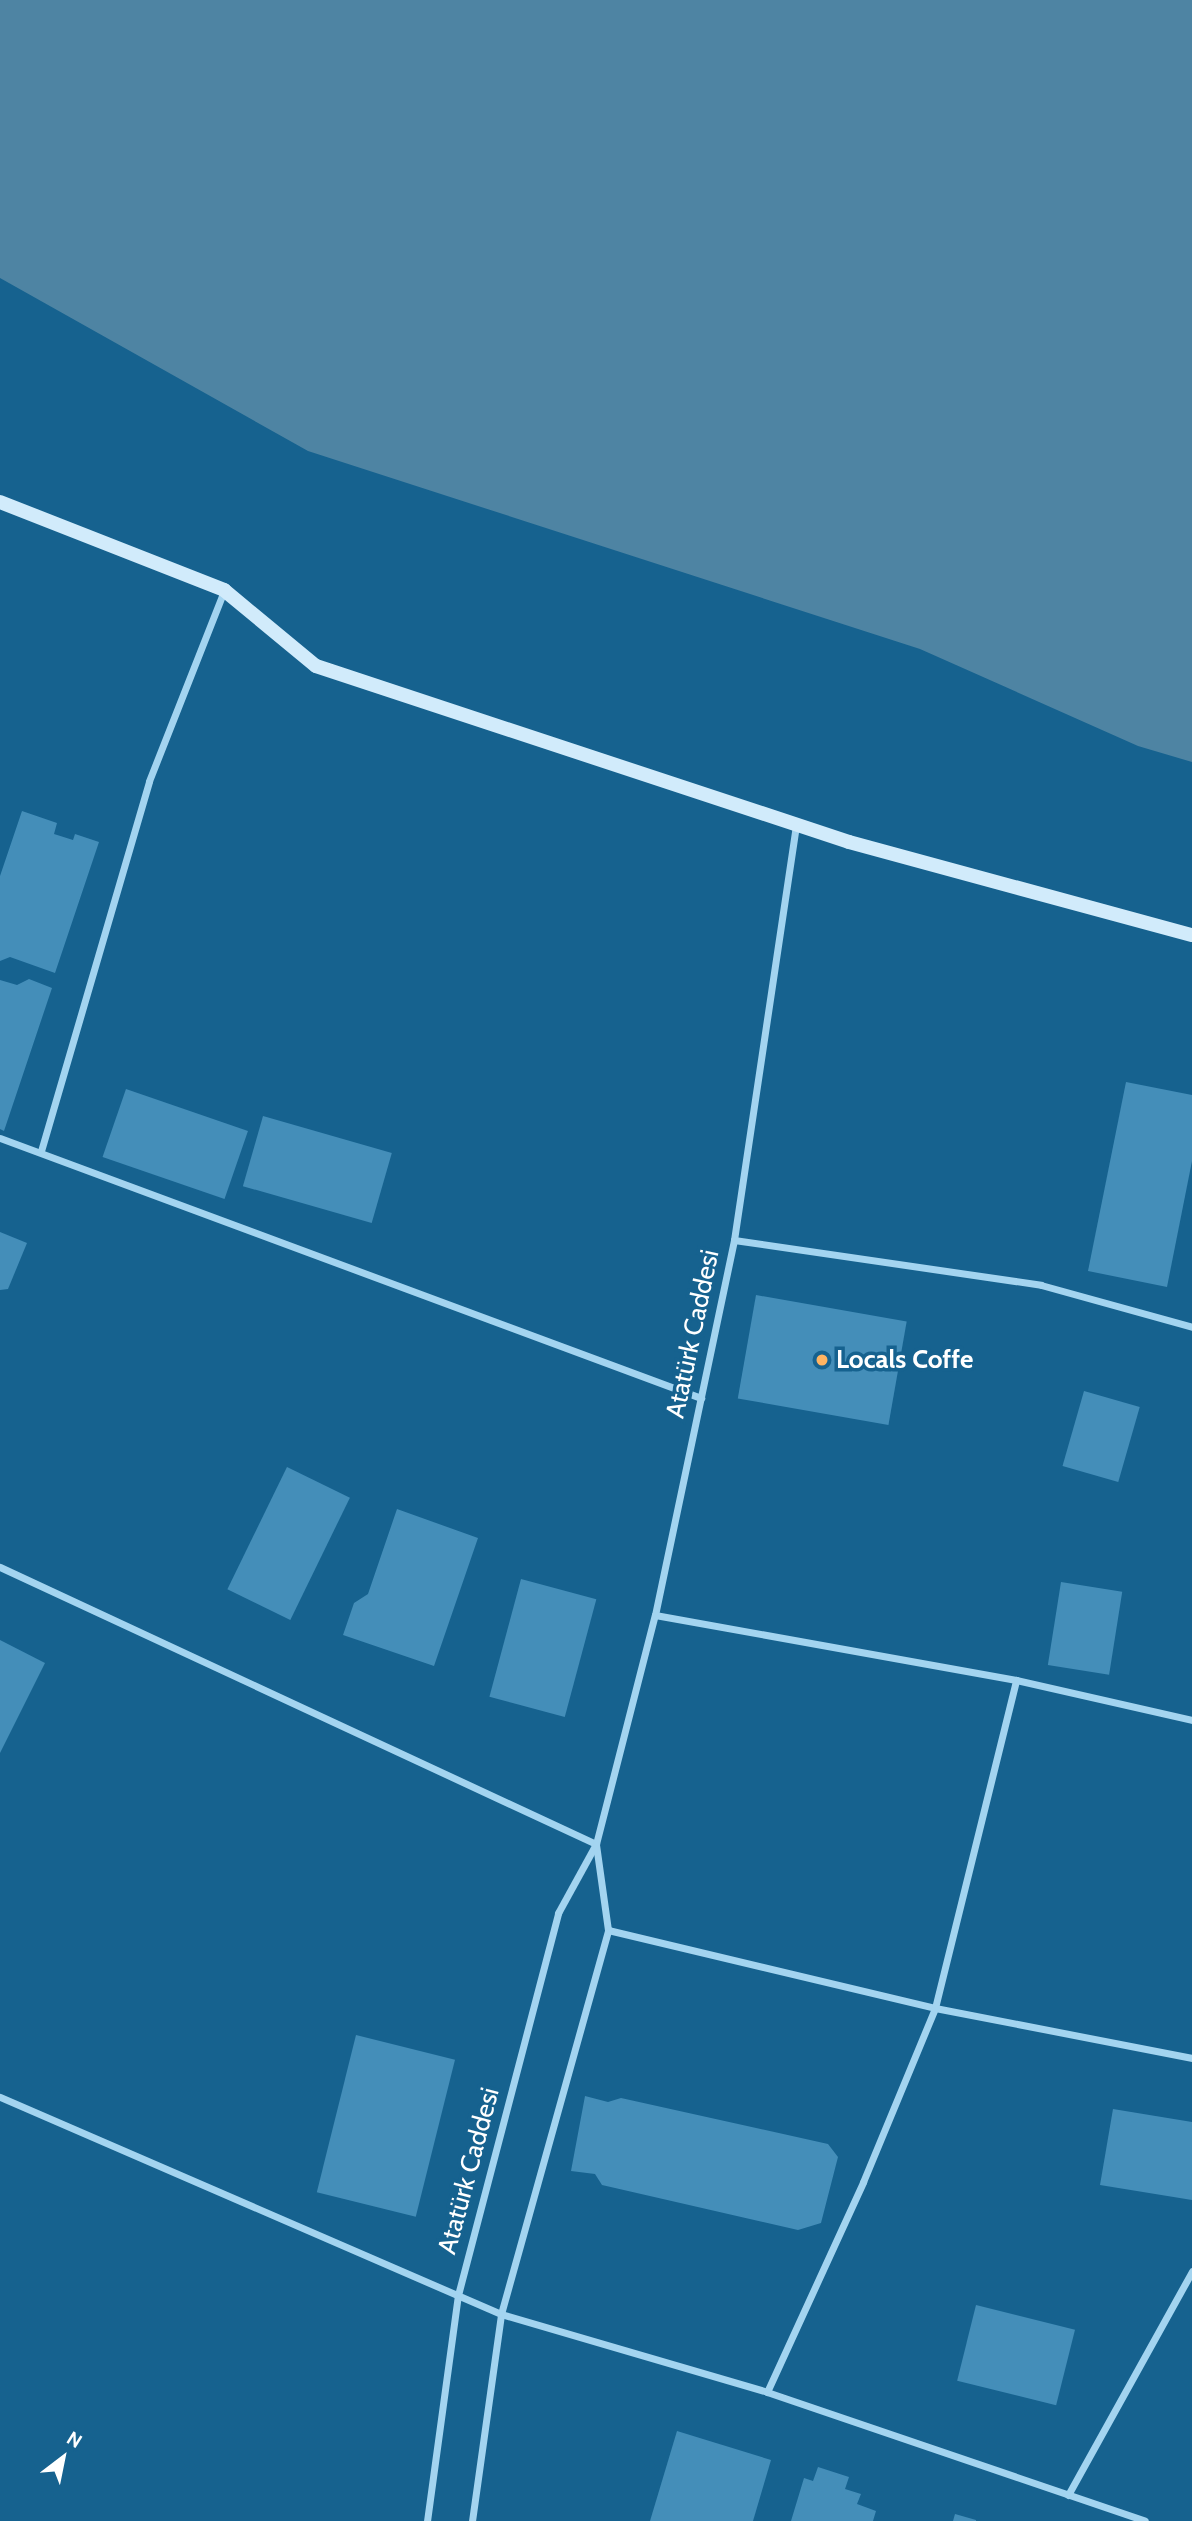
<!DOCTYPE html>
<html>
<head>
<meta charset="utf-8">
<style>
	body { margin:0 }
	#map { position:relative; width:1192px; height:2521px; overflow:hidden; background:#16628f; font-family:Cabin,sans-serif }
	div>[style] { position:absolute }
	.water>* { inset:0; background:#4e84a3 }
	.building>* { inset:0; background:#448eb9; transform-origin:0 0 }
	.street>* { height:7px; margin:-3.5px; padding:0 3.5px; transform-origin:3.5px; border-radius:3.5px; background:#a3d4f0 }
	.secondary>* { height:14px; margin:-7px; padding:0 7px; transform-origin:7px; border-radius:7px; background:#d1ebfb }
	.dots>* { width:19px; height:19px; translate:-50% -50%; box-sizing:border-box; border:4px solid #16628f; border-radius:50% }
	span { translate:-50% -50%; white-space:nowrap; text-align:center; line-height:1.15; -webkit-text-stroke:7px #16628f; paint-order:stroke }
	.street-label { font-size:26px; color:#fff }
	.poi-label { font-size:26px; color:#fff; font-weight:700 }
	.left { translate:0 -50%; text-align:left }
	.north { position:absolute; left:28px; top:2423px; width:70px; height:70px; -webkit-text-stroke:5px #16628f; paint-order:stroke; rotate:32deg; font-size:19px; font-weight:700; line-height:28px; text-align:center; color:#fff }
	.north::after { content:''; display:block; margin:auto; width:24px; height:32px; background:#fff; clip-path:polygon(50% 0,100% 100%,50% 72%,0 100%) }
</style>
</head>
<body>
<div id="map">
	<div class="water">
		<i style="clip-path:polygon(0 0,1192px 0,1192px 762px,1138px 746px,920px 649px,308px 451px,0 278px)"></i>
	</div>
	<div class="building">
		<i style="clip-path:polygon(22px 811px,57px 823px,54px 834px,73px 840px,75px 834px,99px 842px,55px 973px,10px 957px,0 961px,0 876px)"></i>
		<i style="clip-path:polygon(29px 979px,52px 988px,4px 1131px,0 1129px,0 980px,17px 985px)"></i>
		<i style="clip-path:polygon(1126px 1082px,1192px 1095px,1192px 1161px,1167px 1287px,1088px 1271px)"></i>
		<i style="left:126px;top:1089px;width:129px;height:72px;rotate:19deg"></i>
		<i style="left:263px;top:1116px;width:134px;height:73px;rotate:16deg"></i>
		<i style="clip-path:polygon(0 1232px,27px 1243px,8px 1289px,0 1290px)"></i>
		<i style="left:756px;top:1295px;width:153px;height:105px;rotate:10deg"></i>
		<i style="left:1084px;top:1391px;width:58px;height:78px;rotate:16deg"></i>
		<i style="left:287px;top:1467px;width:70px;height:136px;rotate:26deg"></i>
		<i style="clip-path:polygon(397px 1509px,478px 1538px,434px 1666px,343px 1635px,354px 1603px,368px 1594px)"></i>
		<i style="left:521px;top:1579px;width:78px;height:122px;rotate:15deg"></i>
		<i style="left:1061px;top:1582px;width:62px;height:84px;rotate:9deg"></i>
		<i style="clip-path:polygon(0 1640px,45px 1663px,0 1753px)"></i>
		<i style="left:356px;top:2035px;width:102px;height:162px;rotate:14deg"></i>
		<i style="clip-path:polygon(585px 2096px,608px 2102px,621px 2098px,828px 2144px,838px 2157px,821px 2223px,798px 2230px,602px 2185px,595px 2174px,571px 2171px)"></i>
		<i style="clip-path:polygon(1113px 2109px,1192px 2122px,1192px 2200px,1100px 2185px)"></i>
		<i style="left:976px;top:2305px;width:102px;height:78px;rotate:14deg"></i>
		<i style="clip-path:polygon(677px 2431px,771px 2460px,753px 2521px,650px 2521px)"></i>
		<i style="clip-path:polygon(818px 2467px,849px 2477px,845px 2489px,861px 2494px,857px 2504px,876px 2511px,873px 2521px,791px 2521px,804px 2478px,813px 2481px)"></i>
		<i style="clip-path:polygon(955px 2514px,976px 2520px,976px 2521px,953px 2521px)"></i>
	</div>
	<div class="street">
		<i style="left:0;top:1138px;width:748px;rotate:20.35deg"></i>
		<i style="left:41px;top:1151px;width:385px;rotate:-73.7deg"></i>
		<i style="left:149px;top:781px;width:204px;rotate:-68.5deg"></i>
		<i style="left:734px;top:1240px;width:310px;rotate:8.3deg"></i>
		<i style="left:1041px;top:1285px;width:157px;rotate:15.5deg"></i>
		<i style="left:0;top:1567px;width:657px;rotate:24.93deg"></i>
		<i style="left:655px;top:1615px;width:367px;rotate:10.2deg"></i>
		<i style="left:1016px;top:1680px;width:180px;rotate:12.8deg"></i>
		<i style="left:608px;top:1930px;width:336px;rotate:13.4deg"></i>
		<i style="left:935px;top:2008px;width:262px;rotate:11deg"></i>
		<i style="left:0;top:2097px;width:546px;rotate:23.42deg"></i>
		<i style="left:501px;top:2314px;width:277px;rotate:16.3deg"></i>
		<i style="left:767px;top:2392px;width:399px;rotate:18.8deg"></i>
		<i style="left:767px;top:2392px;width:231px;rotate:-65.4deg"></i>
		<i style="left:863px;top:2182px;width:188px;rotate:-67.5deg"></i>
		<i style="left:935px;top:2008px;width:338px;rotate:-76.1deg"></i>
		<i style="left:1068px;top:2495px;width:256px;rotate:-61deg"></i>
		<i style="left:427px;top:2521px;width:228px;rotate:-82.2deg"></i>
		<i style="left:458px;top:2295px;width:395px;rotate:-75.3deg"></i>
		<i style="left:558px;top:1913px;width:79px;rotate:-61.2deg"></i>
		<i style="left:596px;top:1844px;width:236px;rotate:-75.6deg"></i>
		<i style="left:655px;top:1615px;width:383px;rotate:-78.1deg"></i>
		<i style="left:734px;top:1240px;width:420px;rotate:-81.5deg"></i>
		<i style="left:472px;top:2521px;width:209px;rotate:-82deg"></i>
		<i style="left:501px;top:2314px;width:399px;rotate:-74.4deg"></i>
		<i style="left:608px;top:1930px;width:86px;rotate:-98deg"></i>
	</div>
	<div class="secondary">
		<i style="left:0;top:502px;width:241px;rotate:21.4deg"></i>
		<i style="left:224px;top:590px;width:119px;rotate:39.6deg"></i>
		<i style="left:316px;top:666px;width:561px;rotate:18.27deg"></i>
		<i style="left:849px;top:842px;width:355px;rotate:15.2deg"></i>
	</div>
	<div class="dots">
		<i style="left:822px;top:1360px;background:#ffb462"></i>
	</div>
	<div class="street-label">
		<span style="left:693px;top:1334px;rotate:-78deg">Atatürk Caddesi</span>
		<span style="left:469px;top:2171px;rotate:-75deg">Atatürk Caddesi</span>
	</div>
	<div class="poi-label">
		<span class="left" style="left:836px;top:1360px">Locals Coffe</span>
	</div>
	<div class="north">N</div>
</div>
</body>
</html>
